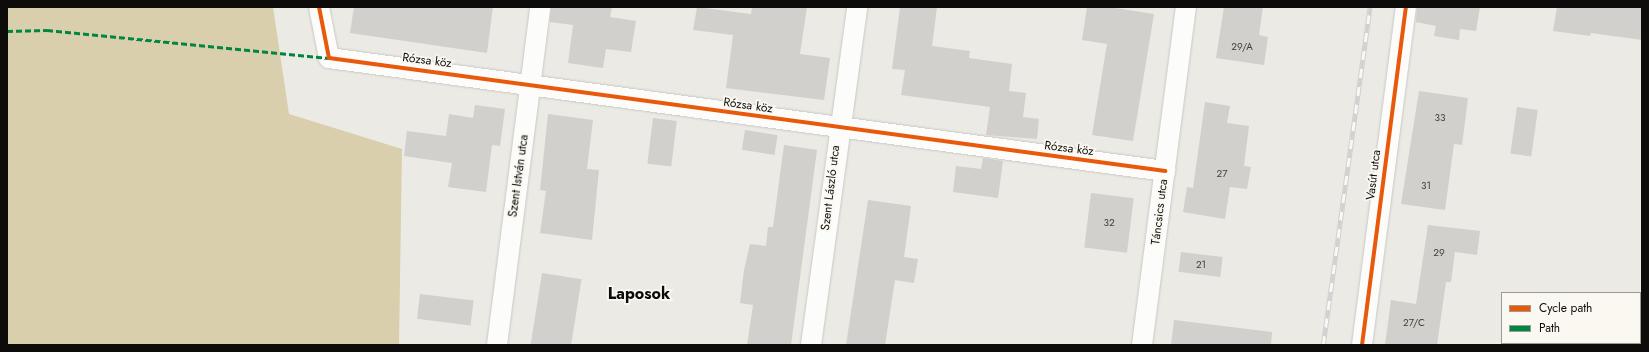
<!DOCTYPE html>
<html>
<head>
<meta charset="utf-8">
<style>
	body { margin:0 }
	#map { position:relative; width:1649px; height:352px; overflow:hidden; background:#ebeae5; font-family:Jost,sans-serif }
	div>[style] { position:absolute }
	.green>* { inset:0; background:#d9cfac }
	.building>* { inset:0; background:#d1d0cc; transform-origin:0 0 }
	.roads { filter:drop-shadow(0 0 1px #c9c8c4) drop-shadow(0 0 1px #c9c8c4) }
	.minor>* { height:20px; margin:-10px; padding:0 10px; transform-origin:10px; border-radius:10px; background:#fcfcfb }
	.rail>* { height:4.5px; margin-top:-2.25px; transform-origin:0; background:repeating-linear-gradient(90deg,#faf8f1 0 9px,#d2d1d1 0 18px); box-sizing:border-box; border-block:1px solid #d2d1d1 }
	.quiet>* { height:3px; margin-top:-1.5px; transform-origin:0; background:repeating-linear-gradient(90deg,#00873e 0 6px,transparent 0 9px) }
	.cycleway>* { height:4px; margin:-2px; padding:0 2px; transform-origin:2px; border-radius:2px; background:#e8590c }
	span { translate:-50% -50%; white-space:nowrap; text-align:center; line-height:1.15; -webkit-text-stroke:3.5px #faf8f1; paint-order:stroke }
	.number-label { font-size:10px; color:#403f3c }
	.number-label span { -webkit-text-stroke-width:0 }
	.street-label { font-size:12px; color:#0d0c0a }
	.district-label { font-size:16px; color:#0d0c0a; font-weight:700 }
	.frame { position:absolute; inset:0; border:8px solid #0d0c0a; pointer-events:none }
	.legend { position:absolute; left:1501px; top:292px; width:140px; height:52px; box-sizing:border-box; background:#faf8f1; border:1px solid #9b9a95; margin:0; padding:5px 7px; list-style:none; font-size:12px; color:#0d0c0a }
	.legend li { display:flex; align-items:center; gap:8px; height:20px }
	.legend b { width:20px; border:1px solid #9b9a95 }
</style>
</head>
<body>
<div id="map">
	<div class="green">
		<i style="clip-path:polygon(7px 7px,273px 7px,289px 114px,402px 149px,399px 345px,7px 345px)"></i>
	</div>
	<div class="building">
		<i style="clip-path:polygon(354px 7px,493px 7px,487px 53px,350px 33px)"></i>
		<i style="clip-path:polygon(551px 7px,612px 7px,610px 17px,636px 21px,631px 52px,606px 49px,603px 68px,568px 63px,573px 25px,550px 22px)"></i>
		<i style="clip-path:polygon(697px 7px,751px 14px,752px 7px,807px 7px,800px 54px,830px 58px,824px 100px,726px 88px,733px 35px,693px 30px)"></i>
		<i style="clip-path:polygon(900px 7px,937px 7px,932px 46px,970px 51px,969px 58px,1012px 64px,1009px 91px,1026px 93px,1023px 117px,1039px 119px,1037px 139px,986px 135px,990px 107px,901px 95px,905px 70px,892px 69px)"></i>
		<i style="clip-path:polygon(1087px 7px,1109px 7px,1154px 14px,1133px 141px,1092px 135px,1107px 44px,1082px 40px)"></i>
		<i style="clip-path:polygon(1224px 7px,1263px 7px,1259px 35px,1268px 37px,1264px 65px,1216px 58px)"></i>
		<i style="clip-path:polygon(1417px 7px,1480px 7px,1476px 31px,1460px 29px,1459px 40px,1434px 36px,1436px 26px,1416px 22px)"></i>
		<i style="clip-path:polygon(1557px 7px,1642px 7px,1642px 40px,1591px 33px,1590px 36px,1553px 31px)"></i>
		<i style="clip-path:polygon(1419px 91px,1468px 98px,1462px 145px,1454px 144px,1445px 210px,1401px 204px)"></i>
		<i style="clip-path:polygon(1205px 102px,1230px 106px,1227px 123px,1249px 126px,1244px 166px,1251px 167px,1247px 189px,1230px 187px,1225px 219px,1183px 212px,1187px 187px,1193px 188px)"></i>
		<i style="clip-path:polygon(475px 105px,505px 109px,500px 146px,492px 145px,486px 192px,448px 187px,452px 163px,404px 156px,407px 131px,446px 136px,449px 114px,473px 118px)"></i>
		<i style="left:1517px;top:107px;width:21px;height:47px;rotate:8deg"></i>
		<i style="clip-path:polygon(548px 114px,593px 120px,587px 169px,599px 170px,592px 240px,540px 233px,546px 191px,540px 190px)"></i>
		<i style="left:653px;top:118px;width:24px;height:46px;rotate:7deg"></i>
		<i style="left:745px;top:130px;width:33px;height:20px;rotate:9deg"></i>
		<i style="clip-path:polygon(784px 145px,817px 150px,791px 345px,747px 345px,753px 305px,740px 303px,744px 270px,750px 244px,766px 246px,768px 227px,773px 227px)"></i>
		<i style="clip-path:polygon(983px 158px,1003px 161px,998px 198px,953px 192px,956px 166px,981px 169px)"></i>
		<i style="left:1091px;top:193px;width:43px;height:55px;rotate:7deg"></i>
		<i style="clip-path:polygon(868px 200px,911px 206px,904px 257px,918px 259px,914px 283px,895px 280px,885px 345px,846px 345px)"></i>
		<i style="clip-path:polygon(1428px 225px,1480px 231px,1477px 255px,1455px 252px,1451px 282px,1446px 282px,1437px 345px,1385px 345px,1391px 300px,1416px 304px)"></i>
		<i style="left:1181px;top:252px;width:42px;height:20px;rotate:7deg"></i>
		<i style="left:542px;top:273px;width:40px;height:73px;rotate:9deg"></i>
		<i style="left:420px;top:294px;width:54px;height:25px;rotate:7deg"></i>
		<i style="clip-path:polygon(1174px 320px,1272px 332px,1271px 345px,1171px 345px)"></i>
	</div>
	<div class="roads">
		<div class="minor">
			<i style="left:319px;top:7px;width:52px;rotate:78.9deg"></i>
			<i style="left:329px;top:58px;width:844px;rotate:7.7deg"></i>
			<i style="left:497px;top:345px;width:341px;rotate:-82.7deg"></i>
			<i style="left:811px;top:345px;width:341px;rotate:-82.2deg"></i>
			<i style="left:1142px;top:345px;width:341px;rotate:-82.6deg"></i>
			<i style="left:1362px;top:345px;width:341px;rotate:-82.6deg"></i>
		</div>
	</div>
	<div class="rail">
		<i style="left:1323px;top:345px;width:341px;rotate:-82.1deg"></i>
	</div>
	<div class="quiet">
		<i style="left:7px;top:31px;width:40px;rotate:-1.4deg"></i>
		<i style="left:47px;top:30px;width:283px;rotate:5.7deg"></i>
	</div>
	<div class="cycleway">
		<i style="left:319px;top:7px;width:52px;rotate:78.9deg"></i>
		<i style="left:329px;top:58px;width:844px;rotate:7.7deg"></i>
		<i style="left:1362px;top:345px;width:341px;rotate:-82.6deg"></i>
	</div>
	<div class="number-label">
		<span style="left:1242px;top:47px">29/A</span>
		<span style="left:1440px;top:118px">33</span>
		<span style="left:1222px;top:174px">27</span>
		<span style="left:1426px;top:186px">31</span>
		<span style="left:1109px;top:223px">32</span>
		<span style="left:1439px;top:253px">29</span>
		<span style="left:1201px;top:265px">21</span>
		<span style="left:1414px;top:323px">27/C</span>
	</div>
	<div class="street-label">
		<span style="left:427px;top:61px;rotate:7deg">Rózsa köz</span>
		<span style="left:748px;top:106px;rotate:8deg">Rózsa köz</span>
		<span style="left:1069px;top:149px;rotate:7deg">Rózsa köz</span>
		<span style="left:1374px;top:175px;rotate:-83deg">Vasút utca</span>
		<span style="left:519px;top:176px;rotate:-82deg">Szent István utca</span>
		<span style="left:831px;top:188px;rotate:-83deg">Szent László utca</span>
		<span style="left:1160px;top:212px;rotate:-83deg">Táncsics utca</span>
	</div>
	<div class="district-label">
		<span style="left:639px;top:294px">Laposok</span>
	</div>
	<div class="frame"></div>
	<ul class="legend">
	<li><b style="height:5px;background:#e8590c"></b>Cycle path</li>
	<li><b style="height:5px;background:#00873e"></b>Path</li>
	</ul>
</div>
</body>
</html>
